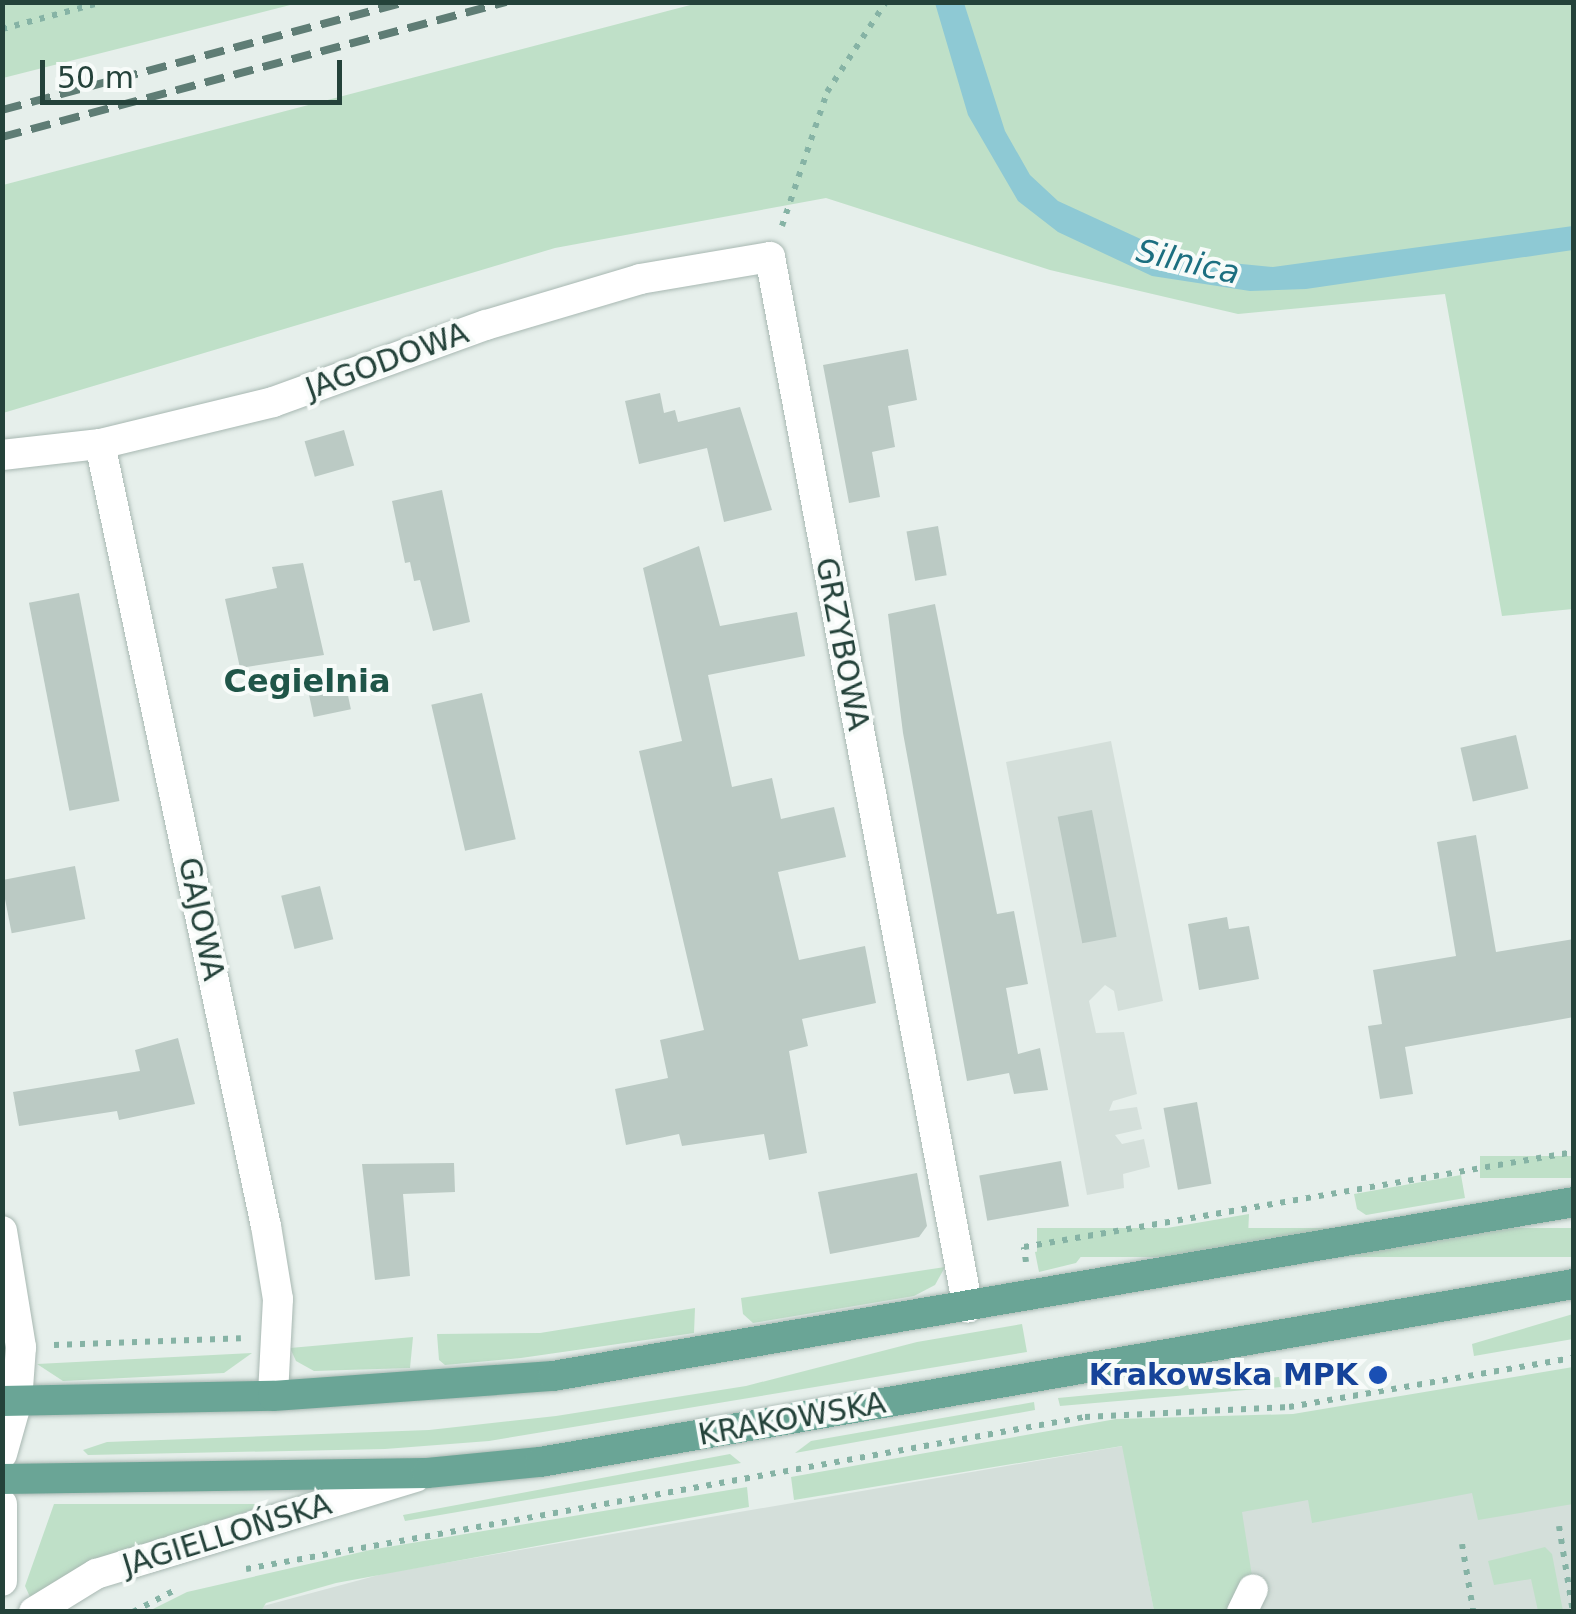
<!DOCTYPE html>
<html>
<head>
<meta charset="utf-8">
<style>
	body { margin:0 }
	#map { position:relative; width:1576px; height:1614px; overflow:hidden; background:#e6efeb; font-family:"DejaVu Sans",sans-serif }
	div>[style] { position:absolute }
	.built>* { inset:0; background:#d4dfda }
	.green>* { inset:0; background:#bfe0c8; transform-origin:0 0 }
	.water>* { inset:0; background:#8ec9d4 }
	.building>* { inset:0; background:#bbcac4; transform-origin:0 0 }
	.path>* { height:6px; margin-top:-3px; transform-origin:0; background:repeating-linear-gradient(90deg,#86b3a5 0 5px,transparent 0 13px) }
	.roads { filter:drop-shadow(0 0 2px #a8b8b2) drop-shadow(0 0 2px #a8b8b2) }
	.minor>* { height:30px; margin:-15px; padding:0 15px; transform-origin:15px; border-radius:15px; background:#fff }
	.major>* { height:30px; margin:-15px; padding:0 15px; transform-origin:15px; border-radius:15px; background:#6aa596 }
	.rail>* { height:8px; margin-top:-4px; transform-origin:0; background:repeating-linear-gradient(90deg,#5f7d75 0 20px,transparent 0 30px) }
	.dots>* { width:28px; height:28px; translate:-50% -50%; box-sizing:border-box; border:5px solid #f7fbf9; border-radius:50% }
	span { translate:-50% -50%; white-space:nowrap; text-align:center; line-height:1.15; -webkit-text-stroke:8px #f7fbf9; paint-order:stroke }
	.street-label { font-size:30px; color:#24423a }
	.transit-label { font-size:30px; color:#164399; font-weight:700 }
	.right { translate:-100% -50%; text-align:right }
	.water-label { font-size:32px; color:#1c6f80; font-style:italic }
	.neighbourhood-label { font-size:32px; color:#1f5548; font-weight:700 }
	.frame { position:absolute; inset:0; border:5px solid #24423a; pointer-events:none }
	.scale { position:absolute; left:40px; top:60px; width:302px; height:45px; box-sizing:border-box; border:5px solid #24423a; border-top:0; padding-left:12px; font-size:30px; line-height:35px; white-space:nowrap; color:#24423a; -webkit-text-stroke:8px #f7fbf9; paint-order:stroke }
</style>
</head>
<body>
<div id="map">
	<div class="built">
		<i style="clip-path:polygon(1111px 741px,1163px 1001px,1118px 1011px,1114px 991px,1105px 985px,1089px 1001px,1096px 1033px,1124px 1032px,1137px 1094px,1113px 1101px,1109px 1111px,1137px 1107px,1142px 1129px,1115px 1135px,1122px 1144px,1144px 1139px,1150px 1167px,1123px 1174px,1124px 1188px,1087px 1195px,1006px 762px)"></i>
		<i style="clip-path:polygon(1123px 1446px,1154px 1611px,241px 1612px,386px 1573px)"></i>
		<i style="clip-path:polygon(1573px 1454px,1573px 1611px,1158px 1611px,1140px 1524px)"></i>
	</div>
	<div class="green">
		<i style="clip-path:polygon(3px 2px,298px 2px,298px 3px,3px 78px)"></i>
		<i style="clip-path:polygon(698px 3px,1573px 3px,1573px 609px,1502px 616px,1445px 294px,1238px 314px,1050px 270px,826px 198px,555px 248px,3px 413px,3px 185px)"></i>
		<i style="left:1573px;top:1156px;width:22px;height:93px;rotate:90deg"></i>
		<i style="clip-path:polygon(1461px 1175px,1465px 1198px,1366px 1215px,1357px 1209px,1354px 1194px)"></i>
		<i style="clip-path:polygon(1249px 1214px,1248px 1236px,1156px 1252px,1132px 1234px)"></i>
		<i style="left:1573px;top:1228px;width:29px;height:536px;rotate:90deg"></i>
		<i style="clip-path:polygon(1093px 1241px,1076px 1263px,1039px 1272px,1035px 1252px)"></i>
		<i style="clip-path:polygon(945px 1267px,935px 1285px,914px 1296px,753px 1323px,743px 1314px,741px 1298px)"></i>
		<i style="clip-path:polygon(695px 1308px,694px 1333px,521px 1358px,445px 1365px,439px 1360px,437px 1334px,540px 1333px)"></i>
		<i style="clip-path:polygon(1573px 1314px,1573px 1339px,1474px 1356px,1472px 1344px)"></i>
		<i style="clip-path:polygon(1022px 1324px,1027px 1352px,489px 1441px,385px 1449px,88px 1455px,83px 1450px,107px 1442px,429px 1430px,556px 1416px,746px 1386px,917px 1342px)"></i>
		<i style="clip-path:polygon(413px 1337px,410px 1368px,314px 1371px,296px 1361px,290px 1348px)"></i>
		<i style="clip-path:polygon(252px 1353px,224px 1373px,63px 1381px,37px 1364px)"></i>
		<i style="clip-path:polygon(1573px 1367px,1573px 1504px,1478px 1520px,1472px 1493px,1312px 1523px,1308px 1500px,1242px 1512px,1252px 1576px,1228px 1611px,1154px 1611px,1122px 1446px,794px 1500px,791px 1477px,1116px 1419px,1293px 1414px)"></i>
		<i style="clip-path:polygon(1279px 1377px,1281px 1387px,1060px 1406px,1058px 1398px)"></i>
		<i style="clip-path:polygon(1034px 1402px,1035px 1410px,795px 1453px,811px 1441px)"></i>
		<i style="clip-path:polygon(730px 1454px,741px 1463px,405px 1521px,403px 1515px)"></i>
		<i style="clip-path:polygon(747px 1487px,749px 1507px,336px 1583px,266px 1603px,261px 1611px,149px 1611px,187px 1592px,370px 1550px)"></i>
		<i style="clip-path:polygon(54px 1504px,255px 1504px,258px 1508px,87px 1562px,30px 1597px,25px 1586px)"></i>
		<i style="clip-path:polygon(1545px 1547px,1552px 1554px,1563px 1611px,1538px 1611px,1531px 1579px,1494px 1585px,1488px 1561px)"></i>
	</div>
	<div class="water">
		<i style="clip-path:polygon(935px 3px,964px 3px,1005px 131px,1030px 175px,1058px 201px,1158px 247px,1191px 259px,1273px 267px,1573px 226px,1573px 250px,1306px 289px,1250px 291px,1152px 276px,1058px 232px,1018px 201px,968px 115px)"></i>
	</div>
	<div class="building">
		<i style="clip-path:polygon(908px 349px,917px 400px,888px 406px,895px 447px,872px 452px,880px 497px,849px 503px,823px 365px)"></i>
		<i style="clip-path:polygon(660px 393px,664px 413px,675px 410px,678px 422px,740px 407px,772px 510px,724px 522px,707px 448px,639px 464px,625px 401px)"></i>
		<i style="left:344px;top:430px;width:37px;height:41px;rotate:74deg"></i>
		<i style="clip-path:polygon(442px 490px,470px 622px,433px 631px,420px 580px,414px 581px,410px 562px,405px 563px,392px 501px)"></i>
		<i style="left:938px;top:526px;width:50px;height:32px;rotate:80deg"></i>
		<i style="clip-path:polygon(699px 546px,720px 626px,797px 612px,805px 656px,708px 675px,732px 787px,772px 778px,781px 819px,834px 807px,846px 857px,778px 872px,799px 960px,865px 946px,876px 1003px,802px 1019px,808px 1046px,789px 1051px,807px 1153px,769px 1160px,764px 1134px,682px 1146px,679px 1134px,626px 1145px,615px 1089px,668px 1078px,660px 1040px,704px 1030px,639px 751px,682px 741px,643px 568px)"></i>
		<i style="clip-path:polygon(303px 563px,324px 655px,240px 668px,225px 599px,277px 588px,272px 567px)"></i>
		<i style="left:79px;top:593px;width:212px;height:51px;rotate:79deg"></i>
		<i style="clip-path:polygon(935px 604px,997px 914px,1014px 911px,1028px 984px,1006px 988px,1018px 1054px,1040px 1048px,1048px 1090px,1014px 1094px,1009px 1073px,967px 1081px,903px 733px,888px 614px)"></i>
		<i style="left:343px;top:672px;width:38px;height:38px;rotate:78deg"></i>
		<i style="left:482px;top:693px;width:150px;height:52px;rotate:77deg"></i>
		<i style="left:1516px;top:735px;width:55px;height:57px;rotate:77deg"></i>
		<i style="left:1092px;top:810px;width:129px;height:35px;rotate:79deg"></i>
		<i style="clip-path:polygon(1476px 835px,1496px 952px,1574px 939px,1574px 1017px,1405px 1047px,1413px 1094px,1380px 1099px,1368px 1026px,1382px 1024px,1373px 970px,1456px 956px,1437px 842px)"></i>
		<i style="left:75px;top:866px;width:54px;height:75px;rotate:79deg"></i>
		<i style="left:320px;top:886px;width:55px;height:40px;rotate:76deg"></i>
		<i style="clip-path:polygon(1227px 917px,1229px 929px,1249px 926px,1259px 979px,1199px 990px,1188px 924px)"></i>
		<i style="clip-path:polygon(178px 1038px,195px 1104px,119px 1120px,117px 1111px,19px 1126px,13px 1092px,140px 1071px,135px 1050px)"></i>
		<i style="left:1197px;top:1102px;width:83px;height:34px;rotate:80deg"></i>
		<i style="left:1061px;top:1161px;width:46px;height:83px;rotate:80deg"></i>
		<i style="clip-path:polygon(454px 1163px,455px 1192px,403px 1194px,410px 1276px,375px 1280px,362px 1164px)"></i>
		<i style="clip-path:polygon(917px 1173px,927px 1226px,919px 1237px,830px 1254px,818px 1192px)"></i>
	</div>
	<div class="path">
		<i style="left:2px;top:29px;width:105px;rotate:-15deg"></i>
		<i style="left:782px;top:226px;width:141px;rotate:-71.4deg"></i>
		<i style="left:827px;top:92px;width:108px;rotate:-56.8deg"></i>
		<i style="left:1026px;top:1262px;width:15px;rotate:-98deg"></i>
		<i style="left:1024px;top:1247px;width:558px;rotate:-9.8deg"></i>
		<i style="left:54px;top:1345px;width:187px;rotate:-2.1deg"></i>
		<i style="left:1559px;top:1526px;width:87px;rotate:80.8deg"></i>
		<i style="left:1462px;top:1544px;width:67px;rotate:80.5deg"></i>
		<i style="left:246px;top:1569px;width:853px;rotate:-10.27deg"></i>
		<i style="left:1085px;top:1417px;width:204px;rotate:-2.8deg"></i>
		<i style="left:1289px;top:1407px;width:289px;rotate:-9.8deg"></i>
		<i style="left:133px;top:1612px;width:50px;rotate:-27.6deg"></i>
	</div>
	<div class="roads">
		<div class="minor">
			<i style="left:100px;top:444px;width:799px;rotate:78.02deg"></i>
			<i style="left:266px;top:1226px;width:74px;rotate:80.7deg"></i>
			<i style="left:278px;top:1299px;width:97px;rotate:93deg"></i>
			<i style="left:2px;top:455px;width:99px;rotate:-6.4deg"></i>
			<i style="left:100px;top:444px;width:178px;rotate:-13.6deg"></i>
			<i style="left:273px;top:402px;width:226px;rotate:-19.9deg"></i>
			<i style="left:486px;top:325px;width:161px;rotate:-16.6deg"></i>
			<i style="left:640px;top:279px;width:132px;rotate:-9.6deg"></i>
			<i style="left:770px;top:257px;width:1069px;rotate:79.33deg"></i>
			<i style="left:2px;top:1231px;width:118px;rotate:80.7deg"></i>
			<i style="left:21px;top:1347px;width:54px;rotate:94.2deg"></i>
			<i style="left:17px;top:1401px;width:55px;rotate:105.8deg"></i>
			<i style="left:2px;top:1504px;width:77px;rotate:90deg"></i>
			<i style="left:34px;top:1612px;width:73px;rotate:-31.5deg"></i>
			<i style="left:96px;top:1574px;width:334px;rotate:-16.9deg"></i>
			<i style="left:1242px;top:1612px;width:25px;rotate:-64deg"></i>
		</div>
		<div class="major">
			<i style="left:2px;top:1401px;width:271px;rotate:-1.1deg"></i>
			<i style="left:273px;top:1396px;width:281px;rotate:-4.1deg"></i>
			<i style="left:553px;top:1376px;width:1036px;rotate:-9.67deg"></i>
			<i style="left:2px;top:1479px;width:425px;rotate:-0.8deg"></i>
			<i style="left:427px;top:1473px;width:114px;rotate:-5.6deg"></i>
			<i style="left:540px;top:1462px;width:1049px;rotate:-9.77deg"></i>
		</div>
	</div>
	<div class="rail">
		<i style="left:2px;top:110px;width:416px;rotate:-15deg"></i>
		<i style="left:2px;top:137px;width:522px;rotate:-15deg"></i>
	</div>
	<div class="dots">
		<i style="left:1378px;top:1375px;background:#1a4fb4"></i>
	</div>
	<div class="street-label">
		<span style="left:387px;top:361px;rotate:-20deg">JAGODOWA</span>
		<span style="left:842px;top:644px;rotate:79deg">GRZYBOWA</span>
		<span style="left:201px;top:919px;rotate:78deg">GAJOWA</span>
		<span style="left:792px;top:1419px;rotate:-10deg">KRAKOWSKA</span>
		<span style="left:227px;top:1535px;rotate:-17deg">JAGIELLOŃSKA</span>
	</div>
	<div class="transit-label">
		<span class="right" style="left:1358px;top:1375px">Krakowska MPK</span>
	</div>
	<div class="water-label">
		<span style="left:1188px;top:262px;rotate:13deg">Silnica</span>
	</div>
	<div class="neighbourhood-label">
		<span style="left:307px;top:681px">Cegielnia</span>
	</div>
	<div class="frame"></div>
	<div class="scale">50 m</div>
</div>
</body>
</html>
